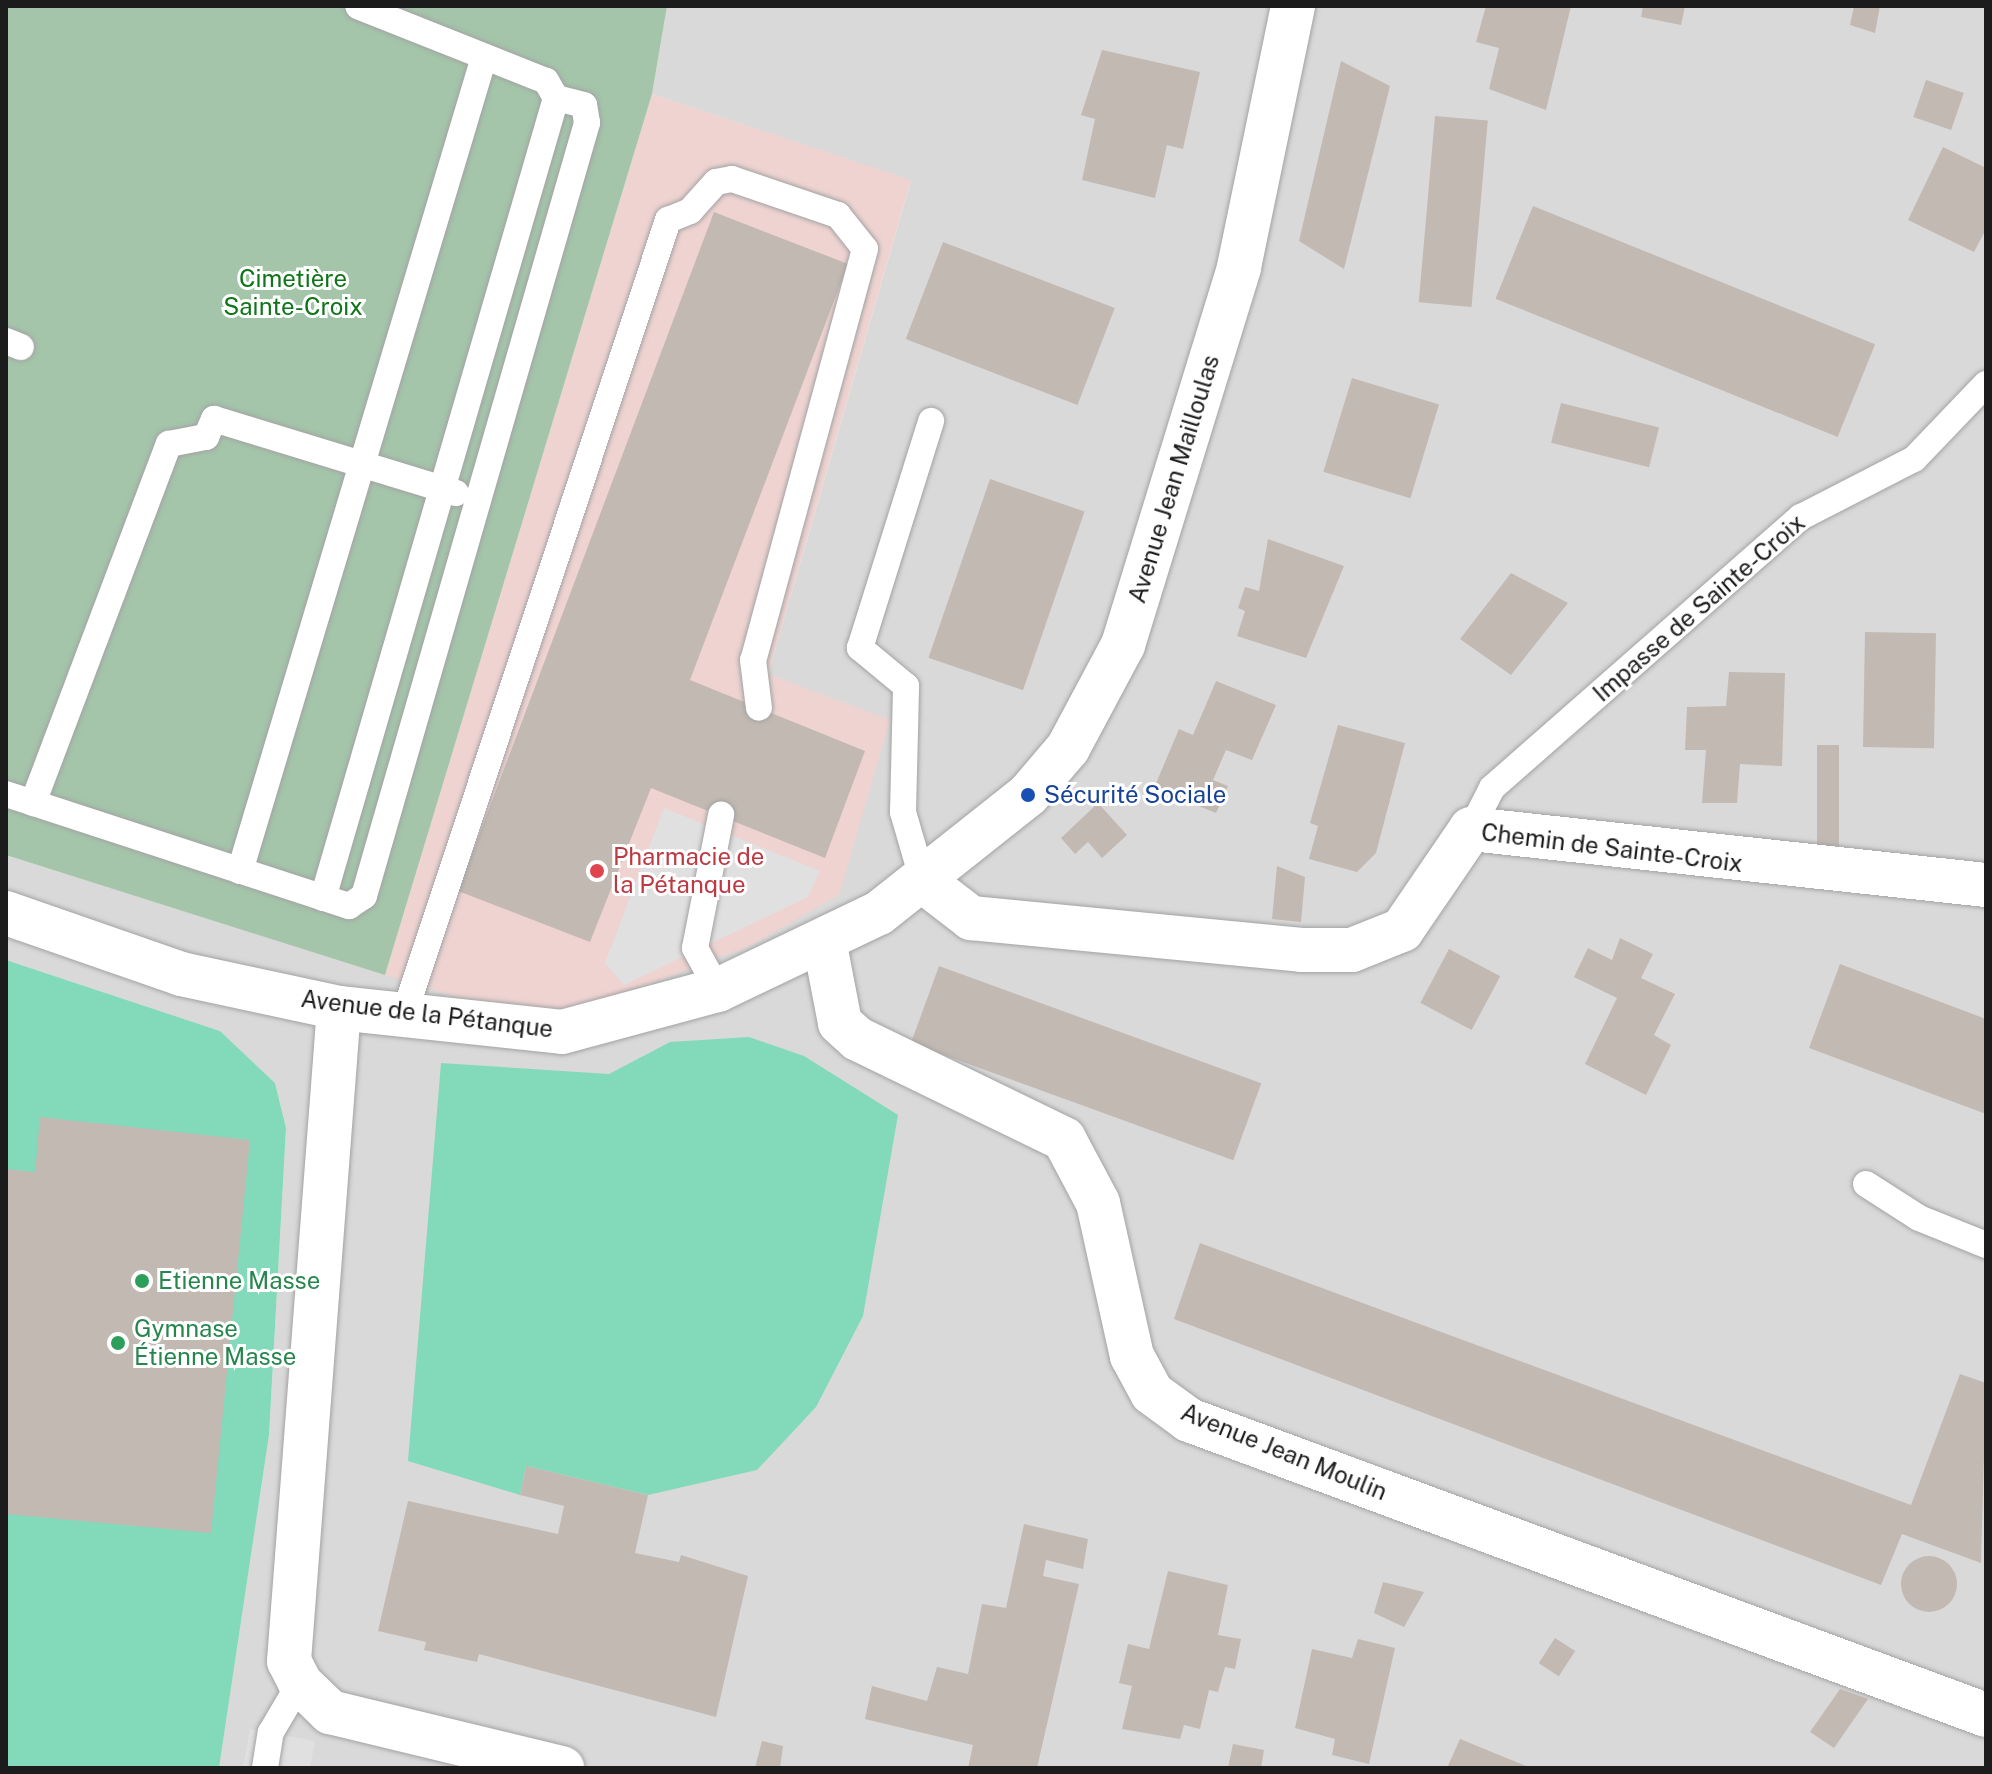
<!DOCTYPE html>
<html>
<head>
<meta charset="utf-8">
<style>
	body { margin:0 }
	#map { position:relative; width:1992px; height:1774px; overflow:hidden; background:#edeae2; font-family:"Public Sans",sans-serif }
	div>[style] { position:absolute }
	.residential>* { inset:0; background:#dad9d9 }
	.commercial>* { inset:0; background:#eed3d1 }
	.cemetery>* { inset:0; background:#a4c5aa }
	.pitch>* { inset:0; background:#82daba }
	.parking>* { inset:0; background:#e0e0e0 }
	.building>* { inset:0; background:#c2b9b2; transform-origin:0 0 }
	.round { border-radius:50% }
	.roads { filter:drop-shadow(0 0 2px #a3a3a3) drop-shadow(0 0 2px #a3a3a3) }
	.lane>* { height:26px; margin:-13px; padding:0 13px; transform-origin:13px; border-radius:13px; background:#fff }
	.street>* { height:44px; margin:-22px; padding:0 22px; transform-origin:22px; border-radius:22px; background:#fff }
	.dots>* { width:22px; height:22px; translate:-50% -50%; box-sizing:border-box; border:4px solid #fff; border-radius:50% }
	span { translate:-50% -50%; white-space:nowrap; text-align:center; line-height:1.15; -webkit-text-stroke:6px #fff; paint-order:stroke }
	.park-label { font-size:24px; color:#0f7519 }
	.street-label { font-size:24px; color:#1c1c1c }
	.transit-label { font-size:24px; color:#164399 }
	.left { translate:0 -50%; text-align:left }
	.health-label { font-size:24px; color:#be3a42 }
	.leisure-label { font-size:24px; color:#27864d }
	.frame { position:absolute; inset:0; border:8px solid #1c1c1c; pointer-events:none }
</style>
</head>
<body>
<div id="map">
	<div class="residential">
		<i style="clip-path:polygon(667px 6px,1986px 6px,1986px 1768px,219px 1768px,269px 1435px,286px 1128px,275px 1083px,220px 1031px,6px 960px,6px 855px,479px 1004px,802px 915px,839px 895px,768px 675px,911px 181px,652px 94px)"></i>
	</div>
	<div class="commercial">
		<i style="clip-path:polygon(652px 94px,911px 180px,768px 674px,890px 720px,839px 895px,750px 946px,568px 1015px,479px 1004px,385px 975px)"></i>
	</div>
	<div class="cemetery">
		<i style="clip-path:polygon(6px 6px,667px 6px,652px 94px,385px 975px,6px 855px)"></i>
	</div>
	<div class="pitch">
		<i style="clip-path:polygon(6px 960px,220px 1031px,275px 1083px,286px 1128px,269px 1435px,219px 1768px,6px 1768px)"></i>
		<i style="clip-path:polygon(749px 1037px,804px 1056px,898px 1115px,863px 1316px,816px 1407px,757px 1470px,648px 1495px,526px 1466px,520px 1495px,408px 1461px,441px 1063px,609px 1074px,670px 1042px)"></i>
	</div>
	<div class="parking">
		<i style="clip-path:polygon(664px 808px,820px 871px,808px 897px,624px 985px,605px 963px)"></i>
		<i style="clip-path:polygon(250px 1729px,315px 1741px,310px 1768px,243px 1768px)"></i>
	</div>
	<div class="building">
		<i style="clip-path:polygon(1486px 6px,1571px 6px,1546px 110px,1489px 89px,1499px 48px,1476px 42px)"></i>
		<i style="clip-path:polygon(1643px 6px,1685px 6px,1681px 25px,1641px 17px)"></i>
		<i style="clip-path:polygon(1854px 6px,1880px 6px,1875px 33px,1850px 25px)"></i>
		<i style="clip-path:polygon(1102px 50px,1200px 72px,1183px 149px,1167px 145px,1155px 198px,1082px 180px,1095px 119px,1081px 115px)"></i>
		<i style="clip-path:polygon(1341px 61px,1390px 86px,1344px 269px,1299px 241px)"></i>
		<i style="left:1926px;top:80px;width:40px;height:39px;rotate:19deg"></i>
		<i style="left:1435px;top:116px;width:53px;height:187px;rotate:5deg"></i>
		<i style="clip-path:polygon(1943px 147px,1986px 168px,1986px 229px,1974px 252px,1908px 220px)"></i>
		<i style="left:1533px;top:206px;width:369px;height:100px;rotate:22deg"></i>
		<i style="clip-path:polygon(714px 212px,848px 264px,690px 680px,865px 751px,825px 858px,651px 788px,590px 942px,458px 891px)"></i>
		<i style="left:943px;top:242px;width:184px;height:104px;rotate:21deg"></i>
		<i style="left:1352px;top:378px;width:91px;height:98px;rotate:17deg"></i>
		<i style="left:1561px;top:403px;width:101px;height:41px;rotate:14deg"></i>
		<i style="left:990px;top:479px;width:100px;height:189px;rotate:19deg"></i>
		<i style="clip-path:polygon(1268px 539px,1344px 566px,1306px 658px,1237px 636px,1245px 611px,1238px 608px,1245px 587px,1259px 591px)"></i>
		<i style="clip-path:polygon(1511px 573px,1568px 603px,1511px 675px,1460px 639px)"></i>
		<i style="left:1865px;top:632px;width:71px;height:115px;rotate:1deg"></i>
		<i style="clip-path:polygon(1729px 672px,1785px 673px,1782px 766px,1740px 764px,1737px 803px,1702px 803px,1706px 750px,1685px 750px,1687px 707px,1726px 706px)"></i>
		<i style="clip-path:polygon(1216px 681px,1276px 705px,1252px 760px,1226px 750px,1213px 780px,1228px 786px,1216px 813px,1154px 788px,1179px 729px,1193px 735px)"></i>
		<i style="clip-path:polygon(1338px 725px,1405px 743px,1376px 853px,1357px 872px,1309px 859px,1318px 826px,1310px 823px)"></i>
		<i style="left:1817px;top:745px;width:22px;height:101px"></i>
		<i style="clip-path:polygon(1098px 803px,1127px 835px,1102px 858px,1088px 842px,1075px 854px,1061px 838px)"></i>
		<i style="clip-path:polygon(1277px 866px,1305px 877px,1301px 922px,1272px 919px)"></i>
		<i style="clip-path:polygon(1620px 938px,1653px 954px,1641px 978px,1675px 994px,1654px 1035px,1671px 1045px,1646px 1095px,1585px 1064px,1617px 998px,1574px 977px,1588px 948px,1612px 960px)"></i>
		<i style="left:1449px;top:949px;width:58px;height:61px;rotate:28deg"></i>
		<i style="clip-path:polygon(1840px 964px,1986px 1019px,1986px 1114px,1809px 1048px)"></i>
		<i style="left:939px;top:966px;width:343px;height:82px;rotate:20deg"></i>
		<i style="clip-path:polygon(40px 1117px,250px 1140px,211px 1533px,6px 1514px,6px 1169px,35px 1172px)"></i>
		<i style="clip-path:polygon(1200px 1243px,1911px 1505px,1960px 1374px,1986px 1383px,1981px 1563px,1902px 1534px,1881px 1585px,1174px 1319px)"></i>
		<i style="clip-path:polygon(526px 1466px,648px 1495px,635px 1553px,679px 1562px,681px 1555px,748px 1576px,716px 1717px,479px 1654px,477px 1662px,424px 1650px,426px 1642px,378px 1631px,408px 1501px,558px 1534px,564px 1506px,520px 1495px)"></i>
		<i style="clip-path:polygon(1024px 1524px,1088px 1539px,1083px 1569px,1046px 1560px,1043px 1576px,1079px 1584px,1037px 1768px,968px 1768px,973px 1745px,865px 1719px,872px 1686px,927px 1701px,937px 1667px,968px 1674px,982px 1604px,1006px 1608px)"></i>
		<i class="round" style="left:1901px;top:1556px;width:56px;height:56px"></i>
		<i style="clip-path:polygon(1168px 1571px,1228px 1585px,1218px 1635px,1241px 1639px,1235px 1669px,1225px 1667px,1218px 1692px,1209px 1690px,1200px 1729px,1184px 1725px,1180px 1739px,1122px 1729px,1132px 1686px,1119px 1683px,1128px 1644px,1149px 1649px)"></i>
		<i style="clip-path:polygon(1383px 1582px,1424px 1592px,1404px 1627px,1374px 1613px)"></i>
		<i style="left:1555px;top:1638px;width:24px;height:30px;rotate:33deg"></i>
		<i style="clip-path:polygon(1358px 1639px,1395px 1648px,1369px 1764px,1332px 1755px,1335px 1739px,1295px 1728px,1312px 1649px,1352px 1658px)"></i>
		<i style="clip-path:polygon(1840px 1689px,1868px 1699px,1834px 1748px,1810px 1732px)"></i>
		<i style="clip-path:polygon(1460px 1739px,1531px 1768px,1447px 1768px)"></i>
		<i style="clip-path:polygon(762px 1741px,783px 1746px,780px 1768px,755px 1768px)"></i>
		<i style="clip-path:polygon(1233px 1744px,1264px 1750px,1261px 1768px,1228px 1768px)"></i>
	</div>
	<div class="roads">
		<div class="lane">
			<i style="left:6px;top:341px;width:16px;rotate:22deg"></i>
			<i style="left:6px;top:794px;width:361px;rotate:18.1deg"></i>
			<i style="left:349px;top:906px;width:18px;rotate:-34deg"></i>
			<i style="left:364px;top:896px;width:805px;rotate:-73.91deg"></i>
			<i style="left:587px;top:123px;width:18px;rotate:-99deg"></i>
			<i style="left:584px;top:105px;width:29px;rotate:-166deg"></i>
			<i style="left:33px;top:803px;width:384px;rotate:-69.3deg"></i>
			<i style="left:169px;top:444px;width:38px;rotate:-11deg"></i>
			<i style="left:206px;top:437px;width:20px;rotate:-66deg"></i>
			<i style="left:214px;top:419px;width:253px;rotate:17deg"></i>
			<i style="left:1471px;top:829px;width:46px;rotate:-62.9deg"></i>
			<i style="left:1492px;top:788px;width:411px;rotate:-41.3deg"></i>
			<i style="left:1801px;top:517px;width:127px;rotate:-27.2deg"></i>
			<i style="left:1914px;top:459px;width:104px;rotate:-46.2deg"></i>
			<i style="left:240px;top:871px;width:850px;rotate:-73.31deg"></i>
			<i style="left:923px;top:881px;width:72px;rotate:-106.2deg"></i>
			<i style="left:903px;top:812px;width:126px;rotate:-88.6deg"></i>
			<i style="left:906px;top:686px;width:60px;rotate:-140.4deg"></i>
			<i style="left:860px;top:648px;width:238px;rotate:-72.6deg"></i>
			<i style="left:323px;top:898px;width:833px;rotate:-73.76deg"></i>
			<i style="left:556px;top:98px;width:20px;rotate:-120deg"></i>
			<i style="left:546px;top:81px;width:202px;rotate:-158.3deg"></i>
			<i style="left:718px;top:990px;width:48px;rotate:-118.7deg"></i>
			<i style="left:695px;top:948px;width:136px;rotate:-78.9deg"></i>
			<i style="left:404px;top:1015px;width:838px;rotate:-71.63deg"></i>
			<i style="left:668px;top:220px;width:24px;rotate:-22deg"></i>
			<i style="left:690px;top:211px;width:39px;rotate:-48deg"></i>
			<i style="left:716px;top:182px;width:16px;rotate:-11deg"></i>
			<i style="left:732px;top:179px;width:112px;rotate:18.8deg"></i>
			<i style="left:838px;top:215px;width:43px;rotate:51.5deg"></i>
			<i style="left:865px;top:249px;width:426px;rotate:105.2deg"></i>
			<i style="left:753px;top:660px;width:48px;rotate:82.9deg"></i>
			<i style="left:1866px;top:1184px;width:63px;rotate:32.7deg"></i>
			<i style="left:1919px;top:1218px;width:72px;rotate:21.9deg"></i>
			<i style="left:265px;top:1768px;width:36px;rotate:-81deg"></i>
			<i style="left:271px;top:1732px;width:57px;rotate:-59.4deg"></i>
		</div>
		<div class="street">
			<i style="left:923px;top:881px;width:61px;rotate:37.6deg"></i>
			<i style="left:971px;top:918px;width:332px;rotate:5.5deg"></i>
			<i style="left:1301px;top:950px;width:51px"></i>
			<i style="left:1352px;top:950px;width:54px;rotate:-21.8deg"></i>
			<i style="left:1402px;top:930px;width:122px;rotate:-55.7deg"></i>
			<i style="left:1471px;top:829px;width:518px;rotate:6.21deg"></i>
			<i style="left:6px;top:913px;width:185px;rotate:19.2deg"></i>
			<i style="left:181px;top:974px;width:162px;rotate:12.1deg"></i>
			<i style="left:339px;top:1008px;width:224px;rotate:6.1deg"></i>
			<i style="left:562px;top:1032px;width:162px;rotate:-15.1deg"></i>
			<i style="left:718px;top:990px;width:178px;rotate:-25.6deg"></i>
			<i style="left:879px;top:913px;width:190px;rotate:-38.4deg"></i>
			<i style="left:1028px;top:795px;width:62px;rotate:-49.6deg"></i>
			<i style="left:1068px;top:748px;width:117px;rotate:-61.9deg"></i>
			<i style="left:1123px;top:645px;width:395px;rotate:-72.9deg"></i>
			<i style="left:1239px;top:267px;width:267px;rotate:-78.3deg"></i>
			<i style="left:825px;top:945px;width:79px;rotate:79.1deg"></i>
			<i style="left:840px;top:1023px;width:24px;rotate:42deg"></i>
			<i style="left:858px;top:1039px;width:229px;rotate:25.9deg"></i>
			<i style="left:1064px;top:1139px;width:72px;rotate:62deg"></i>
			<i style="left:1098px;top:1203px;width:157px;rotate:77.5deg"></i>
			<i style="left:1132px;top:1356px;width:42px;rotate:61.6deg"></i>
			<i style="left:1152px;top:1393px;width:46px;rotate:36.1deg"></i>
			<i style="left:1189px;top:1420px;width:850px;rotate:20.31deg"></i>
			<i style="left:339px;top:1008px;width:655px;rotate:94.38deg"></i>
			<i style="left:289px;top:1661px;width:25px;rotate:63deg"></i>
			<i style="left:300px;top:1683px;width:42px;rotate:44deg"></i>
			<i style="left:330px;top:1712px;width:239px;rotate:13.6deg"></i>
		</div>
	</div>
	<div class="dots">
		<i style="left:1028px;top:795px;background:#1a4fb4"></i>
		<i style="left:597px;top:871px;background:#e0444e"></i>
		<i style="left:142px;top:1281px;background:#2e9e5b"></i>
		<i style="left:118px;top:1343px;background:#2e9e5b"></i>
	</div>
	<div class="park-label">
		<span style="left:293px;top:293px">Cimetière<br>Sainte-Croix</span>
	</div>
	<div class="street-label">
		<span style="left:1174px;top:479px;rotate:-73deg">Avenue Jean Mailloulas</span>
		<span style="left:1699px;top:608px;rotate:-41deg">Impasse de Sainte-Croix</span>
		<span style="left:1612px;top:848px;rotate:7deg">Chemin de Sainte-Croix</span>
		<span style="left:427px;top:1014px;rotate:7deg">Avenue de la Pétanque</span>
		<span style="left:1284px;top:1452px;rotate:22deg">Avenue Jean Moulin</span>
	</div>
	<div class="transit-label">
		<span class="left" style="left:1044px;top:795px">Sécurité Sociale</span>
	</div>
	<div class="health-label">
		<span class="left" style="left:613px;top:871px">Pharmacie de<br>la Pétanque</span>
	</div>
	<div class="leisure-label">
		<span class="left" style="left:158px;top:1281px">Etienne Masse</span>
		<span class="left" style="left:134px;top:1343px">Gymnase<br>Étienne Masse</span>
	</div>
	<div class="frame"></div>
</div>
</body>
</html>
